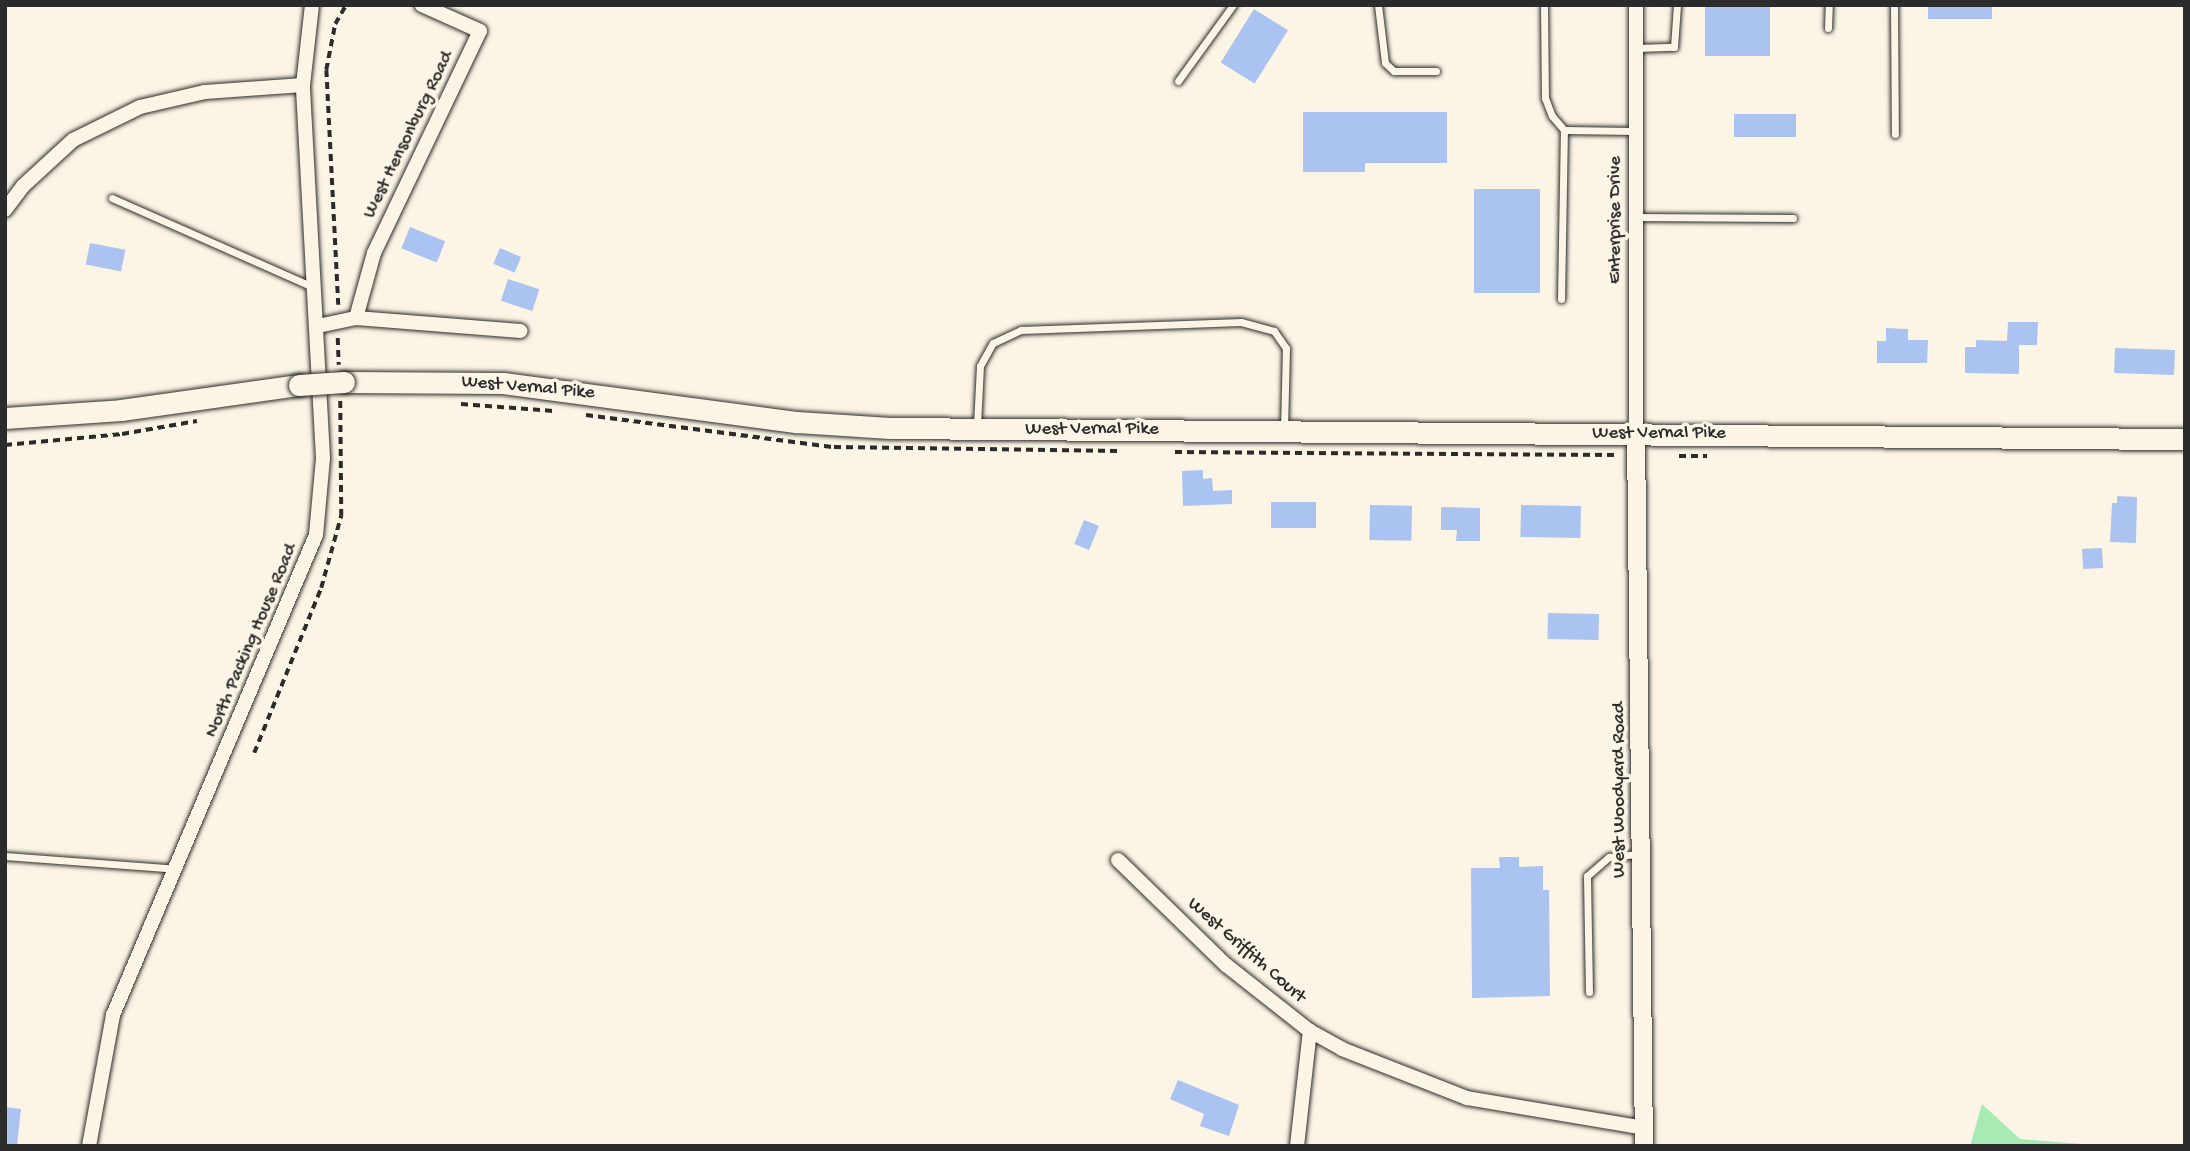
<!DOCTYPE html>
<html>
<head>
<meta charset="utf-8">
<style>
	body { margin:0 }
	#map { position:relative; width:2190px; height:1151px; overflow:hidden; background:#fcf5e5; font-family:"Gochi Hand",sans-serif }
	div>[style] { position:absolute }
	.green>* { inset:0; background:#a7eab4 }
	.building>* { inset:0; background:#aac3f0; transform-origin:0 0 }
	.path>* { height:3.5px; margin-top:-1.75px; transform-origin:0; background:repeating-linear-gradient(90deg,#2b2b2b 0 7px,transparent 0 12px) }
	.roads { filter:drop-shadow(0 0 2px #2b2b2b) drop-shadow(0 0 2px #2b2b2b) }
	.service>* { height:7px; margin:-3.5px; padding:0 3.5px; transform-origin:3.5px; border-radius:3.5px; background:#fcf5e5 }
	.minor>* { height:14px; margin:-7px; padding:0 7px; transform-origin:7px; border-radius:7px; background:#fcf5e5 }
	.tertiary>* { height:18px; margin:-9px; padding:0 9px; transform-origin:9px; border-radius:9px; background:#fcf5e5 }
	.secondary>* { height:21px; margin:-10.5px; padding:0 10.5px; transform-origin:10.5px; border-radius:10.5px; background:#fcf5e5 }
	.bridges { filter:drop-shadow(0 0 2px #2b2b2b) drop-shadow(0 0 2px #2b2b2b) }
	.secondary-bridge>* { height:21px; margin:-10.5px; padding:0 10.5px; transform-origin:10.5px; border-radius:10.5px; background:#fcf5e5 }
	span { translate:-50% -50%; white-space:nowrap; text-align:center; line-height:1.15; -webkit-text-stroke:7px #fcf5e5; paint-order:stroke }
	.street-label { font-size:19px; color:#2b2b2b }
	.frame { position:absolute; inset:0; border:7px solid #2b2b2b; pointer-events:none }
</style>
</head>
<body>
<div id="map">
	<div class="green">
		<i style="clip-path:polygon(1982px 1104px,2020px 1139px,2107px 1146px,1970px 1146px)"></i>
	</div>
	<div class="building">
		<i style="left:1705px;top:5px;width:65px;height:51px"></i>
		<i style="left:1928px;top:5px;width:64px;height:14px"></i>
		<i style="left:1254px;top:9px;width:40px;height:63px;rotate:32deg"></i>
		<i style="clip-path:polygon(1303px 112px,1447px 112px,1447px 163px,1365px 163px,1365px 172px,1303px 172px)"></i>
		<i style="left:1734px;top:114px;width:62px;height:23px"></i>
		<i style="left:1474px;top:189px;width:66px;height:104px"></i>
		<i style="left:410px;top:227px;width:38px;height:23px;rotate:22deg"></i>
		<i style="left:90px;top:243px;width:36px;height:22px;rotate:11deg"></i>
		<i style="left:500px;top:248px;width:23px;height:17px;rotate:23deg"></i>
		<i style="left:508px;top:279px;width:33px;height:23px;rotate:18deg"></i>
		<i style="clip-path:polygon(2008px 322px,2038px 322px,2037px 345px,2019px 345px,2019px 374px,1965px 373px,1965px 347px,1976px 347px,1976px 340px,2007px 341px)"></i>
		<i style="clip-path:polygon(1886px 328px,1908px 329px,1908px 340px,1928px 340px,1927px 363px,1877px 363px,1877px 341px,1886px 341px)"></i>
		<i style="left:2115px;top:348px;width:60px;height:25px;rotate:2deg"></i>
		<i style="clip-path:polygon(1203px 470px,1203px 479px,1212px 478px,1213px 491px,1232px 490px,1232px 504px,1183px 506px,1182px 471px)"></i>
		<i style="clip-path:polygon(2117px 496px,2137px 497px,2136px 543px,2110px 542px,2112px 503px,2117px 503px)"></i>
		<i style="left:1271px;top:502px;width:45px;height:26px"></i>
		<i style="left:1370px;top:505px;width:42px;height:35px;rotate:1deg"></i>
		<i style="left:1521px;top:505px;width:60px;height:32px;rotate:1deg"></i>
		<i style="clip-path:polygon(1441px 507px,1480px 508px,1480px 541px,1456px 541px,1457px 530px,1441px 530px)"></i>
		<i style="left:1084px;top:520px;width:16px;height:26px;rotate:22deg"></i>
		<i style="left:2102px;top:548px;width:20px;height:20px;rotate:87deg"></i>
		<i style="left:1548px;top:613px;width:51px;height:26px;rotate:1deg"></i>
		<i style="clip-path:polygon(1499px 857px,1519px 857px,1519px 867px,1543px 866px,1543px 890px,1549px 890px,1550px 996px,1472px 998px,1471px 868px,1500px 868px)"></i>
		<i style="clip-path:polygon(1178px 1080px,1239px 1105px,1229px 1136px,1200px 1126px,1204px 1114px,1170px 1099px)"></i>
		<i style="clip-path:polygon(5px 1107px,21px 1109px,17px 1146px,5px 1146px)"></i>
	</div>
	<div class="path">
		<i style="left:338px;top:305px;width:235px;rotate:-92.9deg"></i>
		<i style="left:326px;top:70px;width:47px;rotate:-78.9deg"></i>
		<i style="left:335px;top:24px;width:22px;rotate:-60deg"></i>
		<i style="left:338px;top:338px;width:27px;rotate:88deg"></i>
		<i style="left:461px;top:404px;width:93px;rotate:4.3deg"></i>
		<i style="left:586px;top:415px;width:250px;rotate:7.4deg"></i>
		<i style="left:834px;top:447px;width:285px;rotate:0.8deg"></i>
		<i style="left:5px;top:445px;width:118px;rotate:-5.4deg"></i>
		<i style="left:122px;top:434px;width:76px;rotate:-9.8deg"></i>
		<i style="left:1175px;top:452px;width:444px;rotate:0.4deg"></i>
		<i style="left:1679px;top:456px;width:28px"></i>
		<i style="left:254px;top:753px;width:178px;rotate:-67.9deg"></i>
		<i style="left:321px;top:588px;width:75px;rotate:-74.5deg"></i>
		<i style="left:341px;top:516px;width:115px;rotate:-90.5deg"></i>
	</div>
	<div class="roads">
		<div class="service">
			<i style="left:1378px;top:5px;width:58px;rotate:83.1deg"></i>
			<i style="left:1385px;top:63px;width:12px;rotate:42deg"></i>
			<i style="left:1394px;top:71px;width:42px"></i>
			<i style="left:1544px;top:5px;width:93px;rotate:89.4deg"></i>
			<i style="left:1545px;top:98px;width:19px;rotate:69deg"></i>
			<i style="left:1552px;top:116px;width:18px;rotate:49deg"></i>
			<i style="left:1564px;top:130px;width:71px;rotate:0.8deg"></i>
			<i style="left:1894px;top:5px;width:129px;rotate:89.6deg"></i>
			<i style="left:1828px;top:28px;width:23px;rotate:-88deg"></i>
			<i style="left:1637px;top:48px;width:37px;rotate:-2deg"></i>
			<i style="left:1674px;top:47px;width:42px;rotate:-85.9deg"></i>
			<i style="left:1178px;top:81px;width:94px;rotate:-54.1deg"></i>
			<i style="left:112px;top:198px;width:220px;rotate:23.9deg"></i>
			<i style="left:1636px;top:217px;width:157px;rotate:0.4deg"></i>
			<i style="left:1561px;top:299px;width:169px;rotate:-89deg"></i>
			<i style="left:977px;top:425px;width:59px;rotate:-87.1deg"></i>
			<i style="left:980px;top:366px;width:26px;rotate:-61deg"></i>
			<i style="left:993px;top:343px;width:31px;rotate:-25deg"></i>
			<i style="left:1021px;top:330px;width:220px;rotate:-2.1deg"></i>
			<i style="left:1241px;top:322px;width:34px;rotate:15deg"></i>
			<i style="left:1274px;top:331px;width:21px;rotate:55deg"></i>
			<i style="left:1286px;top:348px;width:83px;rotate:91.4deg"></i>
			<i style="left:5px;top:856px;width:171px;rotate:4.3deg"></i>
			<i style="left:1589px;top:992px;width:116px;rotate:-91deg"></i>
			<i style="left:1587px;top:876px;width:29px;rotate:-41deg"></i>
			<i style="left:1609px;top:857px;width:30px;rotate:-6deg"></i>
		</div>
		<div class="minor">
			<i style="left:5px;top:210px;width:30px;rotate:-53deg"></i>
			<i style="left:23px;top:186px;width:68px;rotate:-42.6deg"></i>
			<i style="left:73px;top:140px;width:75px;rotate:-26.2deg"></i>
			<i style="left:140px;top:107px;width:67px;rotate:-13deg"></i>
			<i style="left:205px;top:92px;width:98px;rotate:-4.1deg"></i>
			<i style="left:303px;top:85px;width:81px;rotate:-83.6deg"></i>
			<i style="left:356px;top:318px;width:165px;rotate:4.5deg"></i>
			<i style="left:318px;top:326px;width:39px;rotate:-12deg"></i>
			<i style="left:356px;top:318px;width:67px;rotate:-74.5deg"></i>
			<i style="left:374px;top:253px;width:246px;rotate:-64.5deg"></i>
			<i style="left:480px;top:31px;width:64px;rotate:-155.9deg"></i>
			<i style="left:1636px;top:434px;width:429px;rotate:-90deg"></i>
			<i style="left:1118px;top:860px;width:151px;rotate:44.2deg"></i>
			<i style="left:1226px;top:965px;width:107px;rotate:38.2deg"></i>
			<i style="left:1310px;top:1031px;width:37px;rotate:29deg"></i>
			<i style="left:1342px;top:1049px;width:134px;rotate:21.4deg"></i>
			<i style="left:1467px;top:1098px;width:180px;rotate:9.6deg"></i>
			<i style="left:89px;top:1146px;width:133px;rotate:-79.6deg"></i>
			<i style="left:113px;top:1015px;width:521px;rotate:-67.08deg"></i>
			<i style="left:316px;top:535px;width:77px;rotate:-84.8deg"></i>
			<i style="left:323px;top:458px;width:374px;rotate:-93.1deg"></i>
			<i style="left:1297px;top:1146px;width:116px;rotate:-83.6deg"></i>
		</div>
		<div class="tertiary">
			<i style="left:1636px;top:434px;width:712px;rotate:89.36deg"></i>
		</div>
		<div class="secondary">
			<i style="left:344px;top:382px;width:159px;rotate:0.4deg"></i>
			<i style="left:503px;top:383px;width:297px;rotate:7.6deg"></i>
			<i style="left:797px;top:422px;width:93px;rotate:3.7deg"></i>
			<i style="left:890px;top:428px;width:1295px;rotate:0.49deg"></i>
			<i style="left:5px;top:418px;width:116px;rotate:-3.9deg"></i>
			<i style="left:121px;top:410px;width:180px;rotate:-8deg"></i>
		</div>
	</div>
	<div class="bridges">
		<div class="secondary-bridge">
			<i style="left:299px;top:385px;width:45px;rotate:-3.8deg"></i>
		</div>
	</div>
	<div class="street-label">
		<span style="left:409px;top:135px;rotate:-64deg">West Hensonburg Road</span>
		<span style="left:1616px;top:220px;rotate:-90deg">Enterprise Drive</span>
		<span style="left:528px;top:388px;rotate:5deg">West Vernal Pike</span>
		<span style="left:1092px;top:430px">West Vernal Pike</span>
		<span style="left:1659px;top:434px">West Vernal Pike</span>
		<span style="left:252px;top:641px;rotate:-67deg">North Packing House Road</span>
		<span style="left:1620px;top:790px;rotate:-90deg">West Woodyard Road</span>
		<span style="left:1246px;top:951px;rotate:41deg">West Griffith Court</span>
	</div>
	<div class="frame"></div>
</div>
</body>
</html>
